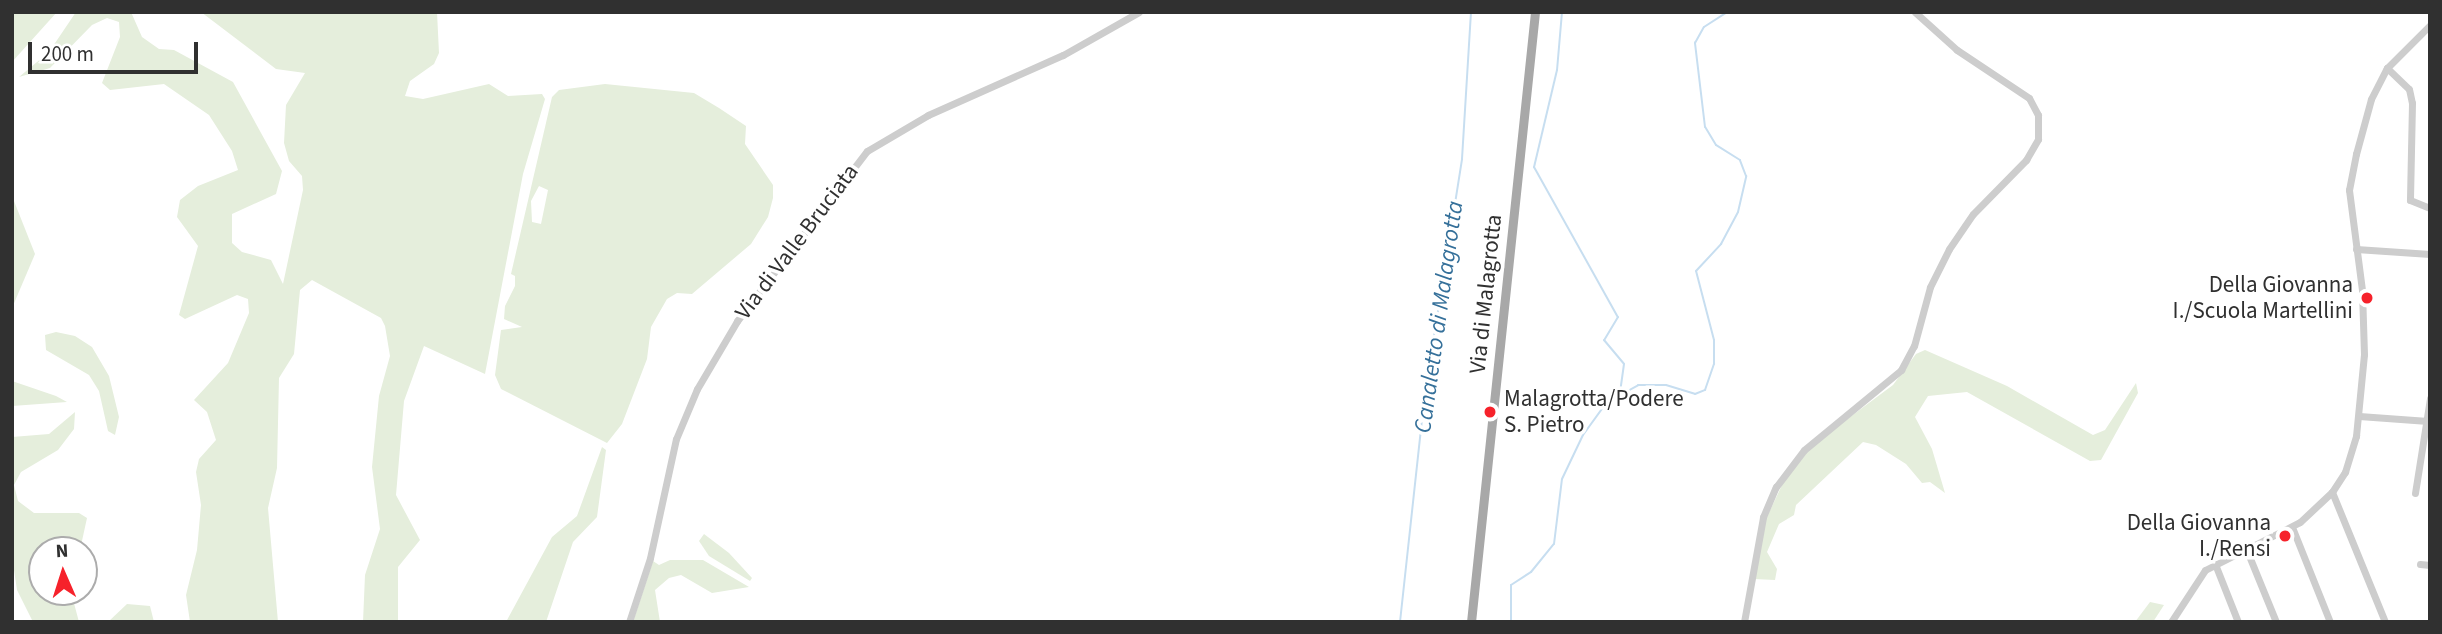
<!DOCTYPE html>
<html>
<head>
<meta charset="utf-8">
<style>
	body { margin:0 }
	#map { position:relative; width:2442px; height:634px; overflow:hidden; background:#fff; font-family:"Source Sans 3",sans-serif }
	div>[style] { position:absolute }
	.green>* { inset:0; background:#e5eedc }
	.stream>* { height:2px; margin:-1px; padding:0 1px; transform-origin:1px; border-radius:1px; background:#c7def0 }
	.minor>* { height:7px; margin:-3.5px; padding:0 3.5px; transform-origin:3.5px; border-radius:3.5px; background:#cdcdcd }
	.major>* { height:9px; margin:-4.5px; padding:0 4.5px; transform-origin:4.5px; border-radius:4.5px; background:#a8a8a8 }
	.dots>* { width:19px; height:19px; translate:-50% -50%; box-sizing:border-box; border:4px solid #fff; border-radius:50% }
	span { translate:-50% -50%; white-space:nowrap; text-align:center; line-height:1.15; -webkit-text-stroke:7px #fff; paint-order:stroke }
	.street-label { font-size:23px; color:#303030 }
	.poi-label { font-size:23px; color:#303030 }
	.right { translate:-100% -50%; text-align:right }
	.left { translate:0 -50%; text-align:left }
	.water-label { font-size:24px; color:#35709a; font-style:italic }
	.frame { position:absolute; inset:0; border:14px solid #303030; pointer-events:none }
	.north { position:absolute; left:28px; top:536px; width:70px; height:70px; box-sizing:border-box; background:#fff; border:2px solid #acacac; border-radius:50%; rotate:357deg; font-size:19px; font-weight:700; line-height:28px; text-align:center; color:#303030 }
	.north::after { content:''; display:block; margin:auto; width:24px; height:32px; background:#f6222b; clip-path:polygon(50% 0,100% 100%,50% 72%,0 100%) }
	.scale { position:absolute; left:28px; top:42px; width:170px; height:32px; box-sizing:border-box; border:4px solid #303030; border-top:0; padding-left:9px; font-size:21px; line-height:24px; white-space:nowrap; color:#303030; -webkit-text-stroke:5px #fff; paint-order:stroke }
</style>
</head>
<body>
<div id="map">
	<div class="green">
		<i style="clip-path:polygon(12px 12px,57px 12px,12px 62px)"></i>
		<i style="clip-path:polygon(76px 12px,131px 12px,142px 37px,159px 49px,174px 50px,233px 82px,282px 171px,276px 194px,232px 214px,232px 243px,242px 252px,271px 260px,283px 284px,303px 190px,302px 176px,289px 161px,284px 143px,286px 105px,305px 73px,276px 69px,201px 12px,437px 12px,439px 53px,434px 64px,410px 81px,405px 96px,423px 99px,489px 84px,508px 96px,542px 94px,545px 99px,523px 174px,485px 374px,424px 346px,404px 401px,396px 495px,420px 540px,398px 567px,398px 622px,363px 622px,365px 575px,380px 529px,372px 467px,379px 396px,390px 356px,385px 326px,381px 318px,312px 280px,300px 290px,294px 354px,279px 378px,277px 468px,268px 508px,278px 622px,190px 622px,186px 595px,197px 550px,201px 505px,196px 472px,199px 459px,216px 440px,207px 412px,194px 400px,228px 363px,249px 313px,248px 299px,237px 295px,185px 319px,179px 315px,198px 246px,177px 217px,180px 200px,198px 186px,238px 170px,232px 151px,209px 115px,164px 84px,110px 90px,102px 83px,120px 37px,119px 22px,107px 18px,92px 25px,50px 68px,19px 77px,49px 52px)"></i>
		<i style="clip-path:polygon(evenodd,605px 84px,694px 93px,719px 108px,746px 126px,745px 144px,773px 185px,773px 198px,768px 217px,751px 244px,692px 294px,677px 293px,667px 299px,651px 327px,647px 359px,622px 424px,607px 443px,501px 389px,495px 375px,501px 330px,522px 327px,504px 319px,505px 306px,515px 286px,515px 276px,511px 274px,552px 97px,559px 90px,605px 84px,539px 186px,548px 190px,541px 224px,532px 222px,531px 201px,539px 186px)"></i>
		<i style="clip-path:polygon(12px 196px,35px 254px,12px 308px)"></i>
		<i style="clip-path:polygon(56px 332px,75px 336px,92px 347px,109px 376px,119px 417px,115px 435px,108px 431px,99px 391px,89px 375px,46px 350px,45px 335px)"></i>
		<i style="clip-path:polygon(1925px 350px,2007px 386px,2093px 435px,2105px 430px,2136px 383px,2138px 393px,2101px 460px,2090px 461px,1967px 392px,1928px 396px,1915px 417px,1932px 449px,1945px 493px,1930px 482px,1922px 483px,1906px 464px,1876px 445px,1863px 442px,1796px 505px,1794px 515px,1779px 524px,1767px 552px,1777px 569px,1775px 580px,1754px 579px,1766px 519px,1790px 468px,1814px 444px,1893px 385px,1916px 354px)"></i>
		<i style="clip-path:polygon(12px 381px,56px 396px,67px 402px,12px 406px)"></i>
		<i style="clip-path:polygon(75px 412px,74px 429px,58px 450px,21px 472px,14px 485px,18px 501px,34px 513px,79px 513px,87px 518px,80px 550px,42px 550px,42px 592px,71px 592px,79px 622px,33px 622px,17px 590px,12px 557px,12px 437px,49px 434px)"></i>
		<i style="clip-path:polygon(602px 447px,606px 450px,597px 517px,573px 542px,546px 622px,506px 622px,552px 537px,577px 516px)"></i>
		<i style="clip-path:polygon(704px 534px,729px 553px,752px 578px,750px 581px,709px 556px,699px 541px)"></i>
		<i style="clip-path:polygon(670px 560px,703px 560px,749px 587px,712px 593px,681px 575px,669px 578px,655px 590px,660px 622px,633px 622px,653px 561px,659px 565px)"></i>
		<i style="clip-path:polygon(2150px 602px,2164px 605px,2153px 622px,2135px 622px)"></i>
		<i style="clip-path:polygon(127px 604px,150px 606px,154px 622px,108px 622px)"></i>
	</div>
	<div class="stream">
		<i style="left:1562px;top:12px;width:58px;rotate:94.9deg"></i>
		<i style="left:1557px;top:70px;width:100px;rotate:103.3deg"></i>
		<i style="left:1534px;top:167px;width:172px;rotate:60.8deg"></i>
		<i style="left:1618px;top:317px;width:27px;rotate:121deg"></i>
		<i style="left:1604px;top:340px;width:31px;rotate:50deg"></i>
		<i style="left:1624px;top:364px;width:27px;rotate:98deg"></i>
		<i style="left:1400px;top:622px;width:230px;rotate:-83.8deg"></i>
		<i style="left:1425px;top:393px;width:237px;rotate:-81deg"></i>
		<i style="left:1462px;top:159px;width:147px;rotate:-86.5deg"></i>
		<i style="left:1511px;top:622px;width:37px;rotate:-90deg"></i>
		<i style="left:1511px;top:585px;width:24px;rotate:-33deg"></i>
		<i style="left:1531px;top:572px;width:36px;rotate:-51deg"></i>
		<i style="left:1554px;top:544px;width:65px;rotate:-83deg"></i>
		<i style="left:1562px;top:479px;width:49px;rotate:-64.5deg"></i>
		<i style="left:1583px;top:435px;width:39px;rotate:-54deg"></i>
		<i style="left:1606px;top:403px;width:37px;rotate:-29deg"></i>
		<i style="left:1638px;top:385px;width:28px"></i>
		<i style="left:1666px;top:385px;width:30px;rotate:17deg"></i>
		<i style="left:1695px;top:394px;width:11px;rotate:-22deg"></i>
		<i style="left:1705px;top:390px;width:28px;rotate:-71deg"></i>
		<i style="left:1714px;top:364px;width:24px;rotate:-90deg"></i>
		<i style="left:1714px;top:340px;width:71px;rotate:-104.6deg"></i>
		<i style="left:1696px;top:271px;width:37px;rotate:-47deg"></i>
		<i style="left:1721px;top:244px;width:36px;rotate:-62deg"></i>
		<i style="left:1738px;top:212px;width:37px;rotate:-77deg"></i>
		<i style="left:1746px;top:176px;width:17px;rotate:-111deg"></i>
		<i style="left:1740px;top:160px;width:28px;rotate:-148deg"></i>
		<i style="left:1716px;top:145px;width:21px;rotate:-121deg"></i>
		<i style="left:1705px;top:127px;width:85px;rotate:-96.8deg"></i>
		<i style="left:1695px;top:43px;width:18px;rotate:-61deg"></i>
		<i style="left:1704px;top:27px;width:27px;rotate:-33deg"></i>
	</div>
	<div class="minor">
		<i style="left:2387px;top:68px;width:30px;rotate:44deg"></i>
		<i style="left:2409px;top:89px;width:14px;rotate:78deg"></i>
		<i style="left:2412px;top:103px;width:97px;rotate:91.2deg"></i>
		<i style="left:2410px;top:200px;width:22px;rotate:22deg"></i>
		<i style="left:2356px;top:249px;width:74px;rotate:3.9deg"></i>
		<i style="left:2359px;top:416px;width:69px;rotate:4.1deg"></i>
		<i style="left:2332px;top:492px;width:140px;rotate:67.8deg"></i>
		<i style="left:2415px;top:493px;width:96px;rotate:-81deg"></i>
		<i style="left:2292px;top:527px;width:102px;rotate:68.2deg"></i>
		<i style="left:2245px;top:546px;width:82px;rotate:67.8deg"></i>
		<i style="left:2215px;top:564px;width:62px;rotate:68.4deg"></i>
		<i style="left:2420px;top:564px;width:10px;rotate:6deg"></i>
		<i style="left:629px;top:622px;width:67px;rotate:-71.8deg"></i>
		<i style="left:650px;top:558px;width:122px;rotate:-77.7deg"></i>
		<i style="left:676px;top:439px;width:54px;rotate:-67.2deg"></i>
		<i style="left:697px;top:389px;width:79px;rotate:-59.5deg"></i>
		<i style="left:737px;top:321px;width:214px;rotate:-52.6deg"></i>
		<i style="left:867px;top:151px;width:71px;rotate:-30.5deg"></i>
		<i style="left:928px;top:115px;width:148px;rotate:-24deg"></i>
		<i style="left:1063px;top:55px;width:87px;rotate:-29.5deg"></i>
		<i style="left:1744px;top:622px;width:107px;rotate:-79.7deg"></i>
		<i style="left:1763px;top:517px;width:33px;rotate:-67deg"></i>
		<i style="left:1776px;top:487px;width:46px;rotate:-52.9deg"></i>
		<i style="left:1804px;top:450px;width:126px;rotate:-39.5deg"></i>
		<i style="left:1901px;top:370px;width:27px;rotate:-62deg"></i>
		<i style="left:1914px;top:346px;width:61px;rotate:-74.8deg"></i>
		<i style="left:1930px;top:287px;width:42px;rotate:-63.4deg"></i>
		<i style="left:1949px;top:249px;width:42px;rotate:-55.6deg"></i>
		<i style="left:1973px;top:214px;width:76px;rotate:-45.5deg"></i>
		<i style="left:2026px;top:160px;width:24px;rotate:-60deg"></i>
		<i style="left:2038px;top:139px;width:24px;rotate:-90deg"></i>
		<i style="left:2038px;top:115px;width:19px;rotate:-118deg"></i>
		<i style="left:2029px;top:98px;width:87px;rotate:-146.3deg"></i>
		<i style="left:1957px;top:50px;width:57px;rotate:-137.9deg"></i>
		<i style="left:2171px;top:622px;width:62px;rotate:-56.8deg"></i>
		<i style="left:2205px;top:570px;width:106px;rotate:-26.8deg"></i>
		<i style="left:2300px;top:522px;width:44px;rotate:-43.2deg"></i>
		<i style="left:2332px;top:492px;width:24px;rotate:-57deg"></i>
		<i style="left:2345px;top:472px;width:38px;rotate:-73deg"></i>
		<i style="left:2356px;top:436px;width:82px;rotate:-84.4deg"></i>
		<i style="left:2364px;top:354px;width:64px;rotate:-91.8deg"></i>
		<i style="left:2362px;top:290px;width:101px;rotate:-97.4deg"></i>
		<i style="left:2349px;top:190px;width:37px;rotate:-79deg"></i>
		<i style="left:2356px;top:154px;width:57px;rotate:-74.7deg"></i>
		<i style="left:2371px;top:99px;width:35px;rotate:-63deg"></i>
		<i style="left:2387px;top:68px;width:61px;rotate:-45deg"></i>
	</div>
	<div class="major">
		<i style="left:1471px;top:622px;width:613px;rotate:-84.01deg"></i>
	</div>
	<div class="dots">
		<i style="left:2367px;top:298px;background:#f6222b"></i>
		<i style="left:1490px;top:412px;background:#f6222b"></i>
		<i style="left:2285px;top:536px;background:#f6222b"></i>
	</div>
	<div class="street-label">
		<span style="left:797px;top:242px;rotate:-53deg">Via di Valle Bruciata</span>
		<span style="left:1486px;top:294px;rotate:-84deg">Via di Malagrotta</span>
	</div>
	<div class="poi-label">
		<span class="right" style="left:2353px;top:298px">Della Giovanna<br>I./Scuola Martellini</span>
		<span class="left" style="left:1504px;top:412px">Malagrotta/Podere<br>S. Pietro</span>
		<span class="right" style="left:2271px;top:536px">Della Giovanna<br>I./Rensi</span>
	</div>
	<div class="water-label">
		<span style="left:1439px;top:317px;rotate:-82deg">Canaletto di Malagrotta</span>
	</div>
	<div class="frame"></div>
	<div class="north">N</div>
	<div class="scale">200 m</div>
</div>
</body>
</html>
